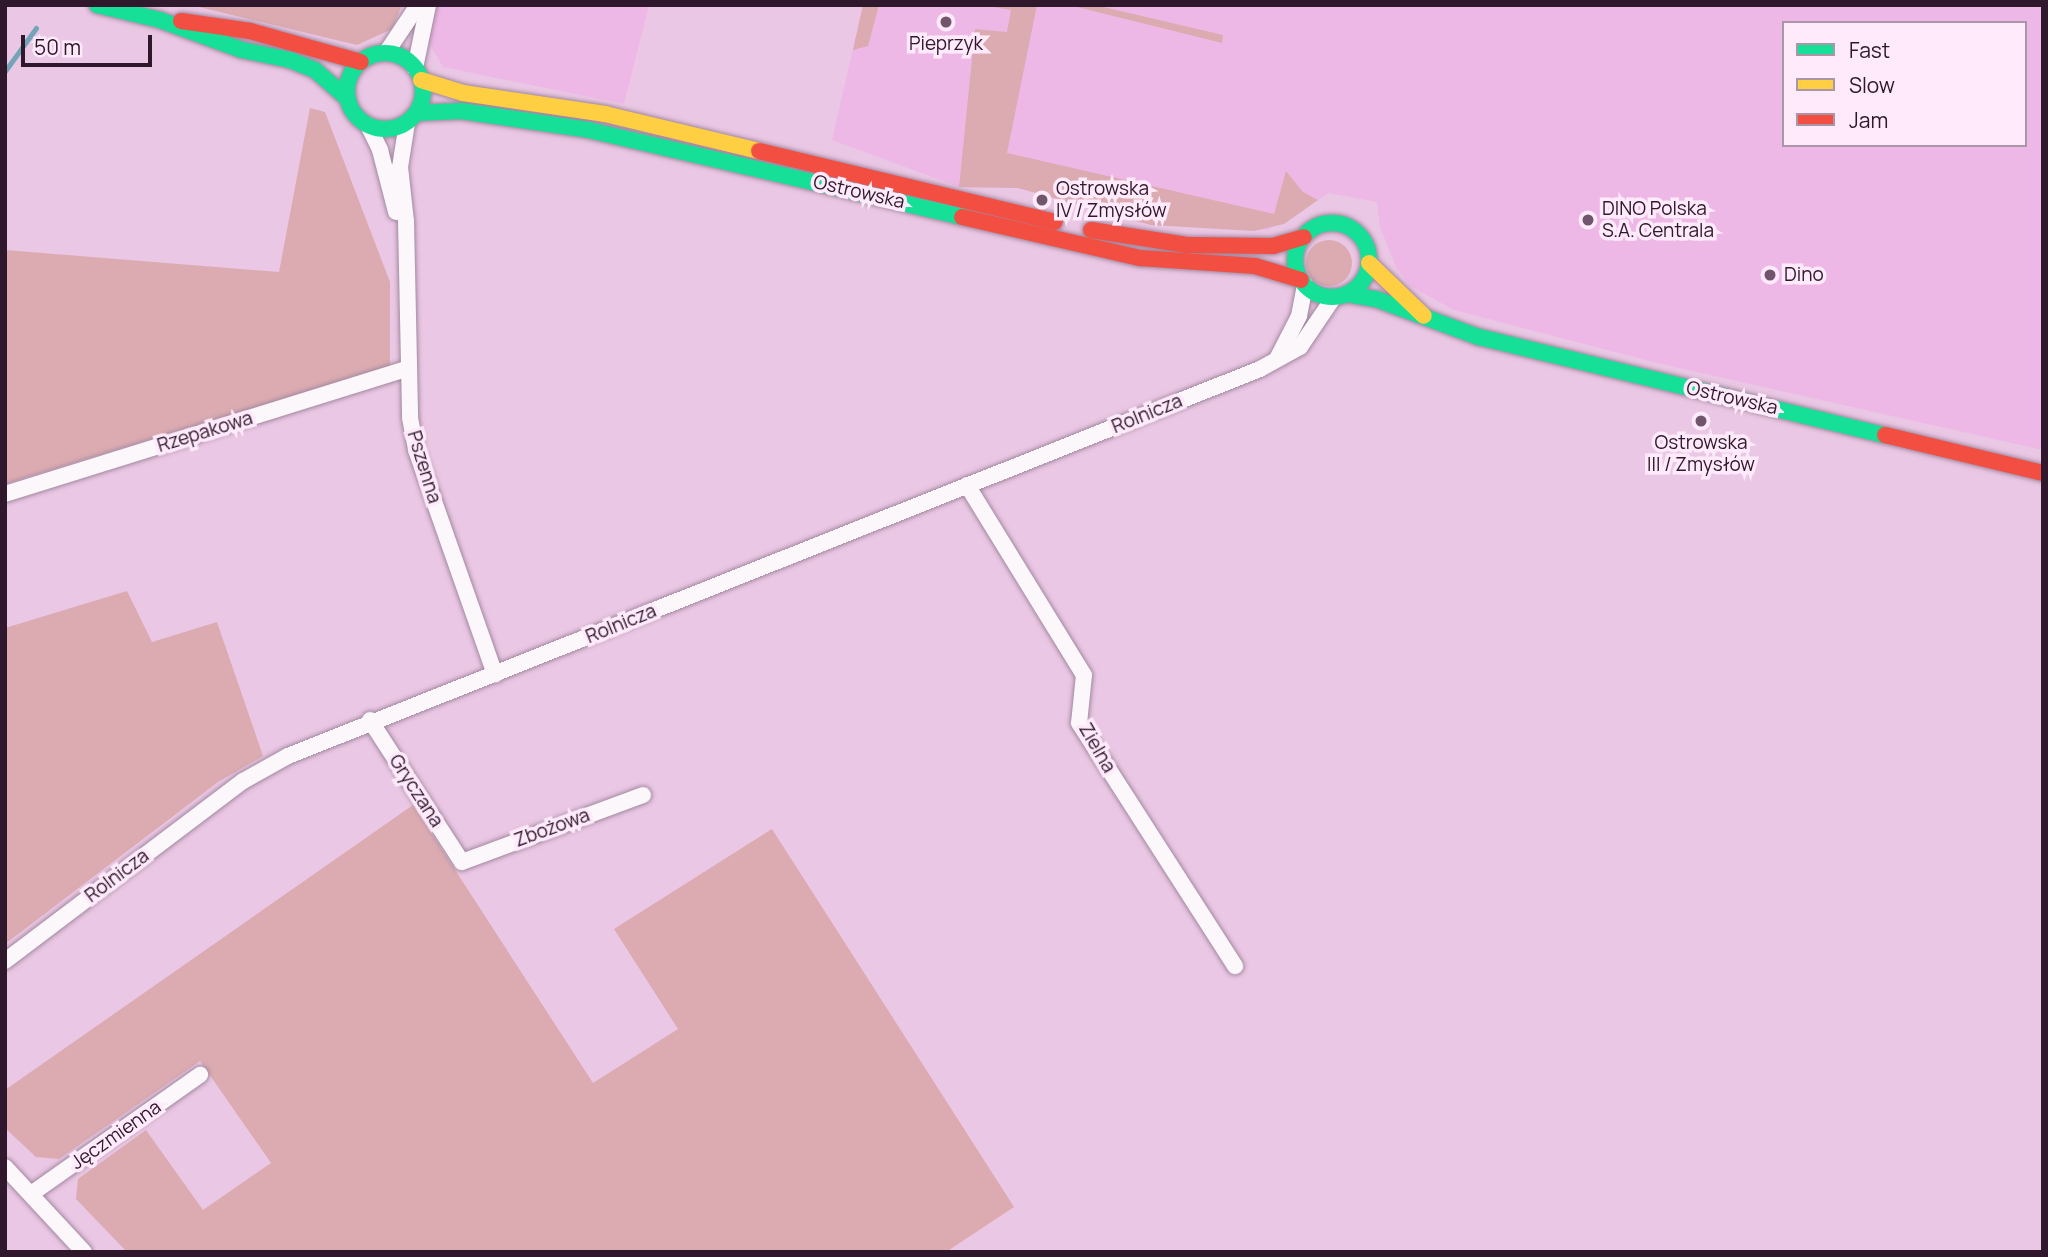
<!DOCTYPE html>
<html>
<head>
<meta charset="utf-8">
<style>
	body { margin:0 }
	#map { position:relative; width:2048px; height:1257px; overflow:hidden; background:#eac7e4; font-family:Manrope,sans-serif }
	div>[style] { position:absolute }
	.built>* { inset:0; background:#eeb8e6 }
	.green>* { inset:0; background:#dbabb1 }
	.round { border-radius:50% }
	.stream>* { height:5px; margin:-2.5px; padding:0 2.5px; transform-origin:2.5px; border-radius:2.5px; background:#75a4b8 }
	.roads { filter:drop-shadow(0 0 2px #a2889f) drop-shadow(0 0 2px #a2889f) }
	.street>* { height:16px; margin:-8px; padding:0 8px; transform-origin:8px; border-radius:8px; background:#fcf7fb }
	.fast>* { height:16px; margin:-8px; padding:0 8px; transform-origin:8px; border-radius:8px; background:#16e098 }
	.fast>.ring { margin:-8px; padding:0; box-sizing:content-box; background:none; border:16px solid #16e098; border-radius:50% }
	.slow>* { height:16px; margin:-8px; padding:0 8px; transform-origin:8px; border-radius:8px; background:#ffcf43 }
	.jam>* { height:16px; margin:-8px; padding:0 8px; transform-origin:8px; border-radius:8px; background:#f24e42 }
	.dots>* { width:19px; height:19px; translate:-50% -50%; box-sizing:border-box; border:4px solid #feeafa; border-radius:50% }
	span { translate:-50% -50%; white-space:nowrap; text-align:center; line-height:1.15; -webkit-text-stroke:7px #feeafa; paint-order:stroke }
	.poi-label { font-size:19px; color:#2f172c }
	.left { translate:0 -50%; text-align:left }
	.street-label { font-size:19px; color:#2f172c }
	.frame { position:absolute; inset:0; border:7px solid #2f172c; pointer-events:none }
	.legend { position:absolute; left:1782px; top:21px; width:245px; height:126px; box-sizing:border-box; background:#feeafa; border:2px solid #ab96a8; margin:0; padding:9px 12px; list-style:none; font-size:21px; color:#2f172c }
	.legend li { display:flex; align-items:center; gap:14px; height:35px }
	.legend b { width:35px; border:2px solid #ab96a8 }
	.scale { position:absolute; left:21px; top:35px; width:131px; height:32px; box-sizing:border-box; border:4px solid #2f172c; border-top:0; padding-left:9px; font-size:21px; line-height:24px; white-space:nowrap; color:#2f172c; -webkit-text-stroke:5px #feeafa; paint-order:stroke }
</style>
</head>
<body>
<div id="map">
	<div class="built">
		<i style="clip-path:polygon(438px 5px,649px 5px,624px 104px,443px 67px,427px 39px)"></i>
		<i style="clip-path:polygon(evenodd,863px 5px,2043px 5px,2043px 450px,1661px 364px,1454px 310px,1410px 286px,1396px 267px,1380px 227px,1377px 202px,1329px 193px,1268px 230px,1151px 225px,1018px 188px,959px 187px,832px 140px,863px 5px,1784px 23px,2025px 23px,2025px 145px,1784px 145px,1784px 23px)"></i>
	</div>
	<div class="green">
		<i style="clip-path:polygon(191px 5px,402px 5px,392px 29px,357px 45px)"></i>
		<i style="clip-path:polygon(863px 5px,879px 5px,868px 46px,853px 50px)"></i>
		<i style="clip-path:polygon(981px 5px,1037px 5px,1007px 153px,1274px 214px,1286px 171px,1303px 192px,1318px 200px,1284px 224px,1254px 231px,1151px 225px,1018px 188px,959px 187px,975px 29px,1007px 32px,1011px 10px)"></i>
		<i style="clip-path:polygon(1069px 5px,1095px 5px,1223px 35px,1222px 43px)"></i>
		<i style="clip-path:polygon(310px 108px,325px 112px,390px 282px,390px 366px,5px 484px,5px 250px,279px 272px)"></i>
		<i class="round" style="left:1306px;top:240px;width:46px;height:46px"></i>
		<i style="clip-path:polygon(127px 591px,152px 642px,217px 622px,263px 756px,218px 782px,5px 944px,5px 628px)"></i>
		<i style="clip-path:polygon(413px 805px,593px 1083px,678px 1029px,614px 929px,772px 829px,1014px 1207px,946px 1252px,127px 1252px,76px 1199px,78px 1179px,146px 1130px,203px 1210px,271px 1163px,200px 1061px,59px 1159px,36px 1157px,5px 1128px,5px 1090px)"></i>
	</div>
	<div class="stream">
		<i style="left:5px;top:71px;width:53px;rotate:-54.2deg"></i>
	</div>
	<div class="roads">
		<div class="street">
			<i style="left:386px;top:53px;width:58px;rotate:-56.3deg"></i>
			<i style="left:415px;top:68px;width:64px;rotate:-78.3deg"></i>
			<i style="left:407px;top:123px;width:45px;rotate:99deg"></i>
			<i style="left:400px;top:167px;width:54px;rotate:83.7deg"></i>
			<i style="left:406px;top:221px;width:197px;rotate:88.8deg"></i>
			<i style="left:410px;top:418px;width:33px;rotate:79deg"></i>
			<i style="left:416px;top:450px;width:238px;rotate:70.6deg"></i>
			<i style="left:368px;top:125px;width:28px;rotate:64deg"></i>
			<i style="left:380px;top:150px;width:64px;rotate:75.5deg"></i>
			<i style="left:1277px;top:359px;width:48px;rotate:-62.9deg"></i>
			<i style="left:1299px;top:316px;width:32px;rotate:-79deg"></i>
			<i style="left:967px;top:485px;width:223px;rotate:58.4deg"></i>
			<i style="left:1084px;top:675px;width:48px;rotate:95.9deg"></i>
			<i style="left:1079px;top:723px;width:289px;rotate:57.3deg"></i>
			<i style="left:5px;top:494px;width:420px;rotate:-17.3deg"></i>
			<i style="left:370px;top:720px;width:169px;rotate:57.1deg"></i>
			<i style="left:462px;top:862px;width:193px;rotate:-20.3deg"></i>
			<i style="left:5px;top:961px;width:298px;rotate:-37.1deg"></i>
			<i style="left:243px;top:781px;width:51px;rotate:-29.1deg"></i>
			<i style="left:288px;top:756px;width:1046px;rotate:-21.71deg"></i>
			<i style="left:1260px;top:369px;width:46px;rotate:-28.8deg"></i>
			<i style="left:1300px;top:347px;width:60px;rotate:-55.8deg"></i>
			<i style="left:5px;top:1167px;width:116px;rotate:47.1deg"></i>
			<i style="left:31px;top:1194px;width:207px;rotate:-35.2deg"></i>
		</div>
		<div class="fast">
			<i style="left:97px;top:5px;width:65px;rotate:13.4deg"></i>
			<i style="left:160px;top:20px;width:87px;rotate:20.1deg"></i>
			<i style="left:242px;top:50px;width:49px;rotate:11.8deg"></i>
			<i style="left:290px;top:60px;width:27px;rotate:22deg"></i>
			<i style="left:315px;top:70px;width:44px;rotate:41.3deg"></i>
			<i class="ring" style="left:347px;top:53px;width:60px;height:60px"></i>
			<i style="left:416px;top:113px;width:45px;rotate:-2.5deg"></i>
			<i style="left:461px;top:111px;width:129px;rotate:8.4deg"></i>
			<i style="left:589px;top:130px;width:383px;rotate:13.1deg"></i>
			<i class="ring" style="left:1295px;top:223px;width:58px;height:58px"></i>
			<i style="left:1347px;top:294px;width:29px;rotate:10deg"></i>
			<i style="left:1376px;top:299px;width:110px;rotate:20.3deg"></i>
			<i style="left:1479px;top:337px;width:418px;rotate:13.6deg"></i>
		</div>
		<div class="slow">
			<i style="left:421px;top:80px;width:44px;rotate:17.2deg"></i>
			<i style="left:463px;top:93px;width:144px;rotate:8.4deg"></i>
			<i style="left:605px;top:114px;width:158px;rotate:13.5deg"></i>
			<i style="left:1369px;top:263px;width:76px;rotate:43.9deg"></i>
		</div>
		<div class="jam">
			<i style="left:181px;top:21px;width:70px;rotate:8.2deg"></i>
			<i style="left:250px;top:31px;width:115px;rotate:15.6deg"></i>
			<i style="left:759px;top:151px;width:304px;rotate:13.5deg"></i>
			<i style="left:962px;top:217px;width:183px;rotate:13deg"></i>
			<i style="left:1140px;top:258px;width:115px;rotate:4deg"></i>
			<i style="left:1255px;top:266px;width:48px;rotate:16.9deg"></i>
			<i style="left:1091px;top:230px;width:97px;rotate:8.9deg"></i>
			<i style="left:1187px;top:245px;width:86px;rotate:0.7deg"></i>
			<i style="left:1273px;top:246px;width:32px;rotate:-16deg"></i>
			<i style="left:1885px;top:435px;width:163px;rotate:13.5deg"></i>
		</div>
	</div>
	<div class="dots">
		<i style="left:946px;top:22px;background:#70556c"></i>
		<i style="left:1042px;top:200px;background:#70556c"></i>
		<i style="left:1588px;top:220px;background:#70556c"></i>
		<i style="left:1770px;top:275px;background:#70556c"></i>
		<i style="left:1701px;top:421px;background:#70556c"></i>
	</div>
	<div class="poi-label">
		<span style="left:946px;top:44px">Pieprzyk</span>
		<span class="left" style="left:1056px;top:200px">Ostrowska<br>IV / Zmysłów</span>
		<span class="left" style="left:1602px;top:220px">DINO Polska<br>S.A. Centrala</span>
		<span class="left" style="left:1784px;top:275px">Dino</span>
		<span style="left:1701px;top:454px">Ostrowska<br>III / Zmysłów</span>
	</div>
	<div class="street-label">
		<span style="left:859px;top:192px;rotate:13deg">Ostrowska</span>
		<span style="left:1732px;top:398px;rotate:13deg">Ostrowska</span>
		<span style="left:1147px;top:414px;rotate:-22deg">Rolnicza</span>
		<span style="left:205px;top:432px;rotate:-17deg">Rzepakowa</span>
		<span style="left:424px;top:467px;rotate:73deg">Pszenna</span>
		<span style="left:621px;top:624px;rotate:-22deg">Rolnicza</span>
		<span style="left:1097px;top:748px;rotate:60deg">Zielna</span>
		<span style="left:416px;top:791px;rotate:57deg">Gryczana</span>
		<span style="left:552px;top:828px;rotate:-20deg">Zbożowa</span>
		<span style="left:117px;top:876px;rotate:-37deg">Rolnicza</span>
		<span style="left:116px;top:1135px;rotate:-35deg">Jęczmienna</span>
	</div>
	<div class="frame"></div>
	<ul class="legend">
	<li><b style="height:9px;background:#16e098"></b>Fast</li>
	<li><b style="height:9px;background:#ffcf43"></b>Slow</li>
	<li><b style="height:9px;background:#f24e42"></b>Jam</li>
	</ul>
	<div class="scale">50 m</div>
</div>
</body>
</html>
